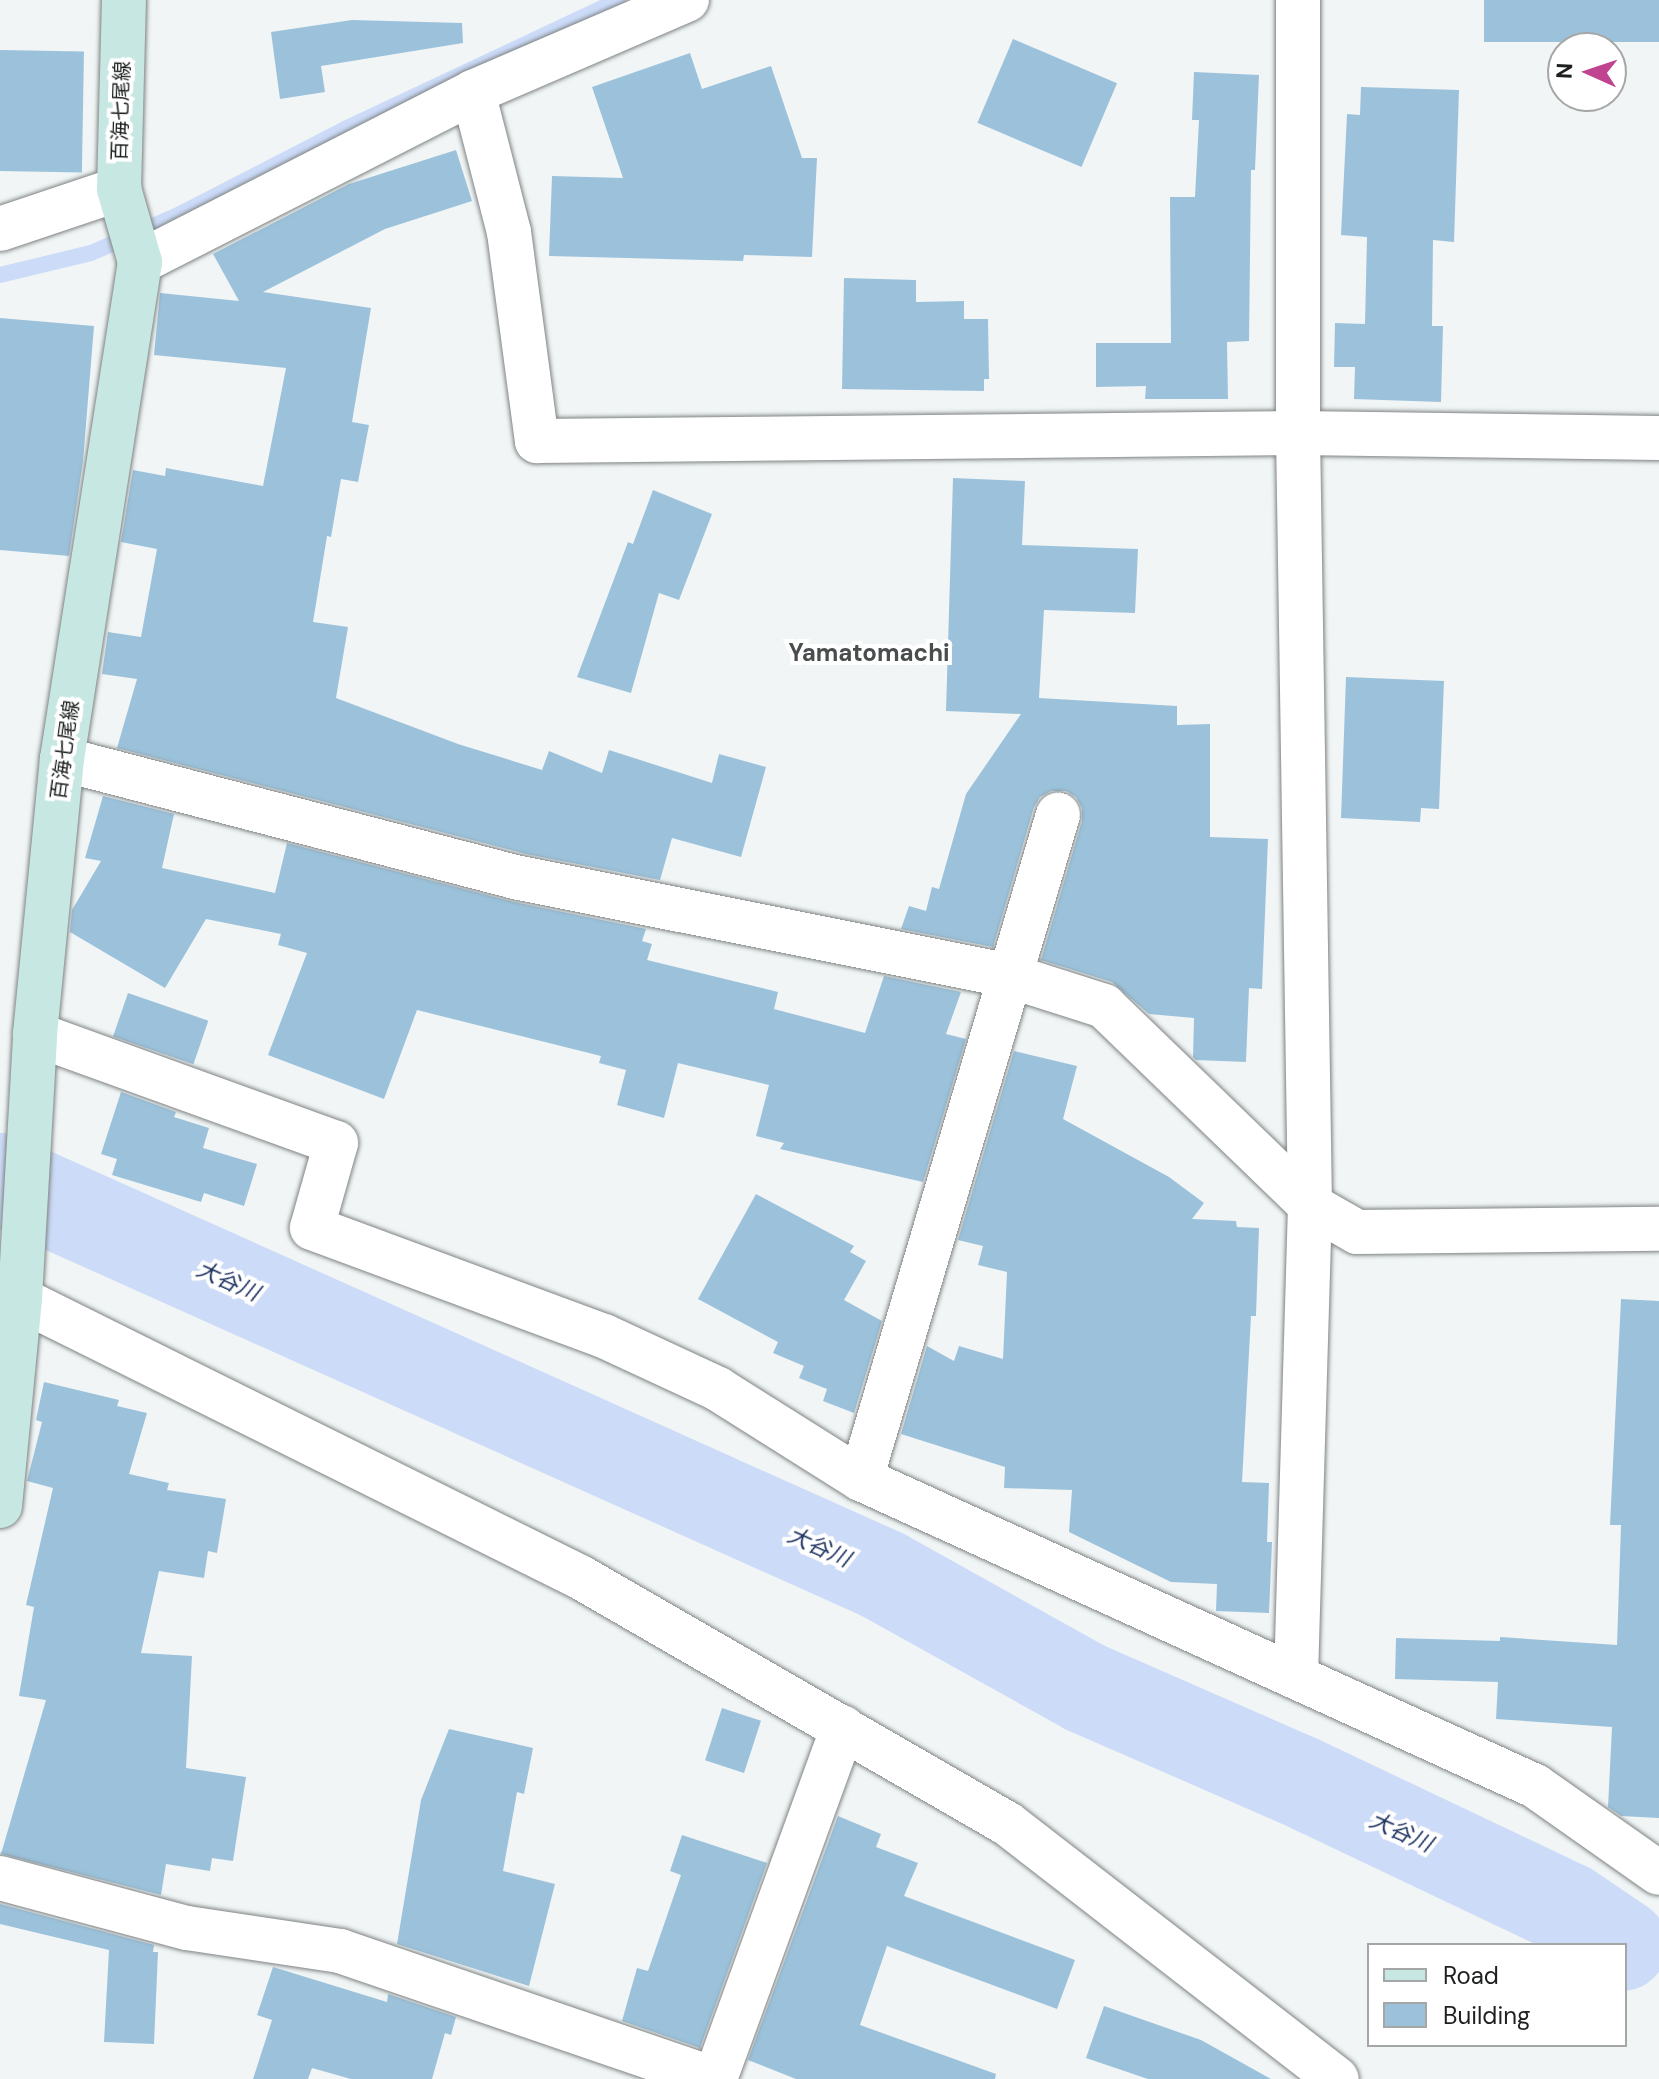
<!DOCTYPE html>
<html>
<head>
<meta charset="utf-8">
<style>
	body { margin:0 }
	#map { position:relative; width:1659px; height:2079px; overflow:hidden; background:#f1f5f6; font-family:"DM Sans","Noto Sans JP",sans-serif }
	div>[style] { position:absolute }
	.stream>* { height:16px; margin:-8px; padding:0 8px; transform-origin:8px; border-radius:8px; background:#ccdbf8 }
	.river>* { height:92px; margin:-46px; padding:0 46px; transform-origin:46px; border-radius:46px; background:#ccdbf8 }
	.building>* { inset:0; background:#9cc2db; transform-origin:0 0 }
	.roads { filter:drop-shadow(0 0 2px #7f8383) drop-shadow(0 0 2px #7f8383) }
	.minor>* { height:44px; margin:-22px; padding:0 22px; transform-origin:22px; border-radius:22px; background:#fff }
	.tertiary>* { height:44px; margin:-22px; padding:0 22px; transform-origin:22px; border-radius:22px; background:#fff }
	.secondary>* { height:44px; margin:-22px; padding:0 22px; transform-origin:22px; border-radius:22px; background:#c7e7e2 }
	span { translate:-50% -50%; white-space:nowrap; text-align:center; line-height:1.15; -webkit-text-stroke:8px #fff; paint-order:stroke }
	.street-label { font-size:20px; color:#1e2020 }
	.water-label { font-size:22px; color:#1f3461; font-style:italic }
	.quarter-label { font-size:24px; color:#494d4d; font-weight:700 }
	.legend { position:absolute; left:1367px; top:1943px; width:260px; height:104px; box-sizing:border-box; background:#fff; border:2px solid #a5a6a6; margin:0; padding:10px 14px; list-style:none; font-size:24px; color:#1e2020 }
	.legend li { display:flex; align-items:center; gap:16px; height:40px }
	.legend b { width:40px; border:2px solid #a5a6a6 }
	.north { position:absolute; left:1547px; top:32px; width:80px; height:80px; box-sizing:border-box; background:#fff; border:2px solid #a5a6a6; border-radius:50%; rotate:273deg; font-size:22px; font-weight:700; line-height:32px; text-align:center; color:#1e2020 }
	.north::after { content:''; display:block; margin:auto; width:28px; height:36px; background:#c04390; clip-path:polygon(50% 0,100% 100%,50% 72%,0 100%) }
</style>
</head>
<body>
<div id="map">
	<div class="stream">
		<i style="left:0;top:275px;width:94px;rotate:-13.6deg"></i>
		<i style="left:91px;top:253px;width:93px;rotate:-23.5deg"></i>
		<i style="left:176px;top:216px;width:190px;rotate:-27.2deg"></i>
		<i style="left:345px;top:129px;width:303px;rotate:-25.2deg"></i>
	</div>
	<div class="river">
		<i style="left:0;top:1179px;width:968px;rotate:24.15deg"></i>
		<i style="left:883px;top:1575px;width:232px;rotate:29.1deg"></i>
		<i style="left:1086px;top:1688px;width:230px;rotate:23.6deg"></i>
		<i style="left:1297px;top:1780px;width:299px;rotate:25.4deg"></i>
		<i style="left:1567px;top:1908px;width:66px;rotate:33.9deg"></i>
	</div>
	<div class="building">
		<i style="left:1484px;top:0;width:175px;height:42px"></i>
		<i style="clip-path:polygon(352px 20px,462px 23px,463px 43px,321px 66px,325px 92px,280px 99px,271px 32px)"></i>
		<i style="left:1013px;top:39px;width:113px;height:91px;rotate:23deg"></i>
		<i style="left:0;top:50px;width:84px;height:121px;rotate:1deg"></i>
		<i style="clip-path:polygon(690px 53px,702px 89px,771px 66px,802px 158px,817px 158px,812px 257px,744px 255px,743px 261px,549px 256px,552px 176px,623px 178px,592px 87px)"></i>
		<i style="clip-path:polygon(1194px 72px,1259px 75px,1255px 170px,1251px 170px,1249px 341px,1227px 342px,1228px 399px,1145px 399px,1146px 386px,1096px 387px,1096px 343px,1171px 343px,1170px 197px,1195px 197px,1199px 120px,1192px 120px)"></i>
		<i style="clip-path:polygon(1361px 87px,1459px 90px,1454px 242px,1433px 240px,1432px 326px,1443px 326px,1441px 402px,1354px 399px,1355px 367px,1334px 367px,1335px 323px,1365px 324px,1367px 237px,1341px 235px,1347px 114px,1360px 115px)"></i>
		<i style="clip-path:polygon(456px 150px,472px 201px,385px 229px,263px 292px,371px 308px,352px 422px,369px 425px,358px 482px,341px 479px,331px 537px,327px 536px,313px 622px,348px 627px,336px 698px,458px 744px,542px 770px,549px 751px,602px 773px,609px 750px,712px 783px,719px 754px,766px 767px,741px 857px,672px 838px,660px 880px,526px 854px,117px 748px,137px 679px,102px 674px,108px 632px,141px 637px,157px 549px,121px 542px,133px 470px,165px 476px,166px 468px,263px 486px,286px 368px,154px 355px,160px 293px,239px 301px,213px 254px,349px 184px)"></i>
		<i style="clip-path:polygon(844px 278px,916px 280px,916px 302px,964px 301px,964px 319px,988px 319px,989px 379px,984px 379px,984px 391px,842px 389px)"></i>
		<i style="clip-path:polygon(0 318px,94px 326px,83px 461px,69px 556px,0 550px)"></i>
		<i style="clip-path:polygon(953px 478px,1025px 481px,1022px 545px,1138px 549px,1135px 613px,1044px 610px,1039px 698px,1177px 706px,1177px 725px,1210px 724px,1210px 837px,1268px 839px,1262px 989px,1249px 988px,1246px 1062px,1196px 1060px,1193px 1057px,1194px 1018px,1149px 1014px,1112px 982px,1041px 960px,1082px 821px,1082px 808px,1076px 797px,1066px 791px,1051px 791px,1040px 797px,1034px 807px,993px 947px,901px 929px,909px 906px,926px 911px,932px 887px,939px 889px,966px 794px,1021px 714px,946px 711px)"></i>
		<i style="clip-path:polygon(653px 490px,712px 514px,679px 600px,659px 593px,631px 693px,577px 677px,628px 542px,633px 544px)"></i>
		<i style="clip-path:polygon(1346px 677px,1444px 681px,1439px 809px,1421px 808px,1420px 822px,1341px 818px)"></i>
		<i style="clip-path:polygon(103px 796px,174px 814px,162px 868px,275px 893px,287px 843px,514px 902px,646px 929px,642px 941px,652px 944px,647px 960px,778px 992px,774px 1009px,865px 1033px,884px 976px,961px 992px,946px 1034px,966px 1039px,923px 1182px,780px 1149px,784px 1143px,756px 1136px,769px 1085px,678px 1063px,664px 1118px,617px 1105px,626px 1070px,599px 1063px,601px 1056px,417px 1010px,384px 1099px,268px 1055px,307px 953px,278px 945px,281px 934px,206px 919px,165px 988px,70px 932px,72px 910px,101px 861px,85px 858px)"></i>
		<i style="left:128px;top:993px;width:85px;height:46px;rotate:19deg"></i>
		<i style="clip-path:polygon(1014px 1051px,1077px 1066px,1063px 1119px,1169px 1177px,1204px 1203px,1192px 1219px,1236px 1221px,1237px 1227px,1259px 1228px,1256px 1316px,1251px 1316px,1242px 1482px,1269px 1483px,1267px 1542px,1272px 1542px,1269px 1613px,1216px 1611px,1217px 1584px,1171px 1582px,1069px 1532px,1072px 1490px,1004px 1488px,1005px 1467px,901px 1434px,927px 1346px,954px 1361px,959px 1346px,1003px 1359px,1007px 1272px,978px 1265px,983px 1246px,958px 1240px)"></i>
		<i style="clip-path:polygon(121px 1092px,176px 1112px,174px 1117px,209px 1128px,203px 1148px,257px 1164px,244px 1206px,204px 1193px,201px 1202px,112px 1175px,117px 1159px,101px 1154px)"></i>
		<i style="clip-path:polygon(756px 1194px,854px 1246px,850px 1252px,866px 1261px,844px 1300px,882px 1321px,854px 1413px,823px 1401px,827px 1389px,799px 1378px,804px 1366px,773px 1353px,778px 1342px,698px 1299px)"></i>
		<i style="clip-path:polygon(1621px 1299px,1659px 1301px,1659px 1818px,1621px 1816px,1608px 1807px,1612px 1727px,1496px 1719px,1498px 1682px,1395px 1679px,1396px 1638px,1500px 1641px,1500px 1637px,1617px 1645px,1621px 1525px,1610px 1525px)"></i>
		<i style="clip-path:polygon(44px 1382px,119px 1400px,117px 1406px,147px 1413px,129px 1474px,169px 1483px,167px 1490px,226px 1499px,217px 1553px,208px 1551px,204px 1578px,159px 1571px,141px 1653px,192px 1656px,186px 1768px,246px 1777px,233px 1861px,212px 1858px,210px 1871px,166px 1864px,161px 1895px,1px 1854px,46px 1700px,19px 1696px,34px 1607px,26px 1605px,53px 1488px,27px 1481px,42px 1422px,36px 1420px)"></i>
		<i style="left:722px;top:1708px;width:41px;height:55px;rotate:18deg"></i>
		<i style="clip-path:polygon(449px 1729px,533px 1748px,524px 1794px,517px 1792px,503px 1871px,555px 1884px,529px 1986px,397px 1944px,421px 1800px)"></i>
		<i style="clip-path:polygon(838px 1816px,881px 1834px,876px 1847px,918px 1863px,904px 1896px,1075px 1960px,1057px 2009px,887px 1946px,860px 2025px,996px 2074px,995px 2079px,796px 2079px,748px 2060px)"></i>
		<i style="clip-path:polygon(682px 1835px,767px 1863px,700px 2048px,622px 2021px,637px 1968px,648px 1971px,681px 1875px,670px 1871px)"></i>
		<i style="clip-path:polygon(0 1904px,154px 1945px,153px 1952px,158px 1952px,154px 2044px,104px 2042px,109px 1950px,0 1924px)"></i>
		<i style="clip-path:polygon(273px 1967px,387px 2002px,388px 1994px,456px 2017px,451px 2035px,445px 2033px,432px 2079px,351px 2079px,312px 2068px,308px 2079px,253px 2079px,272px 2020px,257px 2015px)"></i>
		<i style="clip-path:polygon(1104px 2006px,1201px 2040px,1271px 2079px,1148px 2079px,1086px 2058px)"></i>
	</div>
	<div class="roads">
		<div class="minor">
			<i style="left:473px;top:92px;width:145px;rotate:75.6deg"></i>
			<i style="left:509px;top:232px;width:211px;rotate:82.4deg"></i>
			<i style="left:537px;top:441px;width:761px;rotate:-0.6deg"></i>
			<i style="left:1298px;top:433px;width:361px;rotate:0.8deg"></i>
			<i style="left:0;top:229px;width:126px;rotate:-18.6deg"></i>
			<i style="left:140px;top:262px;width:374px;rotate:-27deg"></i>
			<i style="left:473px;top:92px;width:233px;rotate:-23.3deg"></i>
			<i style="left:62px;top:759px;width:473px;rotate:14.6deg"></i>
			<i style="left:520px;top:878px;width:500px;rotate:11.3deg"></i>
			<i style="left:1010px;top:976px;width:99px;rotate:17.7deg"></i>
			<i style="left:1104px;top:1006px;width:286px;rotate:44deg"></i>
			<i style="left:1310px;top:1205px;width:54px;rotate:29.9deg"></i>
			<i style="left:1357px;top:1232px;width:302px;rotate:-0.6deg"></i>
			<i style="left:35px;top:1034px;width:320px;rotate:19.9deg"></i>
			<i style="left:336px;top:1143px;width:88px;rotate:105.8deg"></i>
			<i style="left:312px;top:1228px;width:311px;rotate:20.3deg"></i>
			<i style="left:604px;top:1336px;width:126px;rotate:24.9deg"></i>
			<i style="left:718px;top:1389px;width:169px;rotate:32.2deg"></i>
			<i style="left:861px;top:1479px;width:741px;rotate:24.49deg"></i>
			<i style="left:1535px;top:1786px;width:151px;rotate:35.1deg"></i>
			<i style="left:861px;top:1479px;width:693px;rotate:-73.48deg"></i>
			<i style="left:1296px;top:1677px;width:472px;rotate:-88.3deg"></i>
			<i style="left:1310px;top:1205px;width:772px;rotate:-90.89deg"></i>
			<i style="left:1298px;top:433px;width:433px;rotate:-90deg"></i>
			<i style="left:0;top:1878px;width:194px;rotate:15deg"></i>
			<i style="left:187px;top:1928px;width:155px;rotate:8.5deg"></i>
			<i style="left:340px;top:1951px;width:395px;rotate:18.9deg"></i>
			<i style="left:715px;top:2079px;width:374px;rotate:-70deg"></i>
		</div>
		<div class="tertiary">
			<i style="left:0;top:1289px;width:648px;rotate:26.41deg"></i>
			<i style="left:580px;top:1577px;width:494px;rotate:30deg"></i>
			<i style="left:1008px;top:1824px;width:416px;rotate:37.8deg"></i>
		</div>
		<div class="secondary">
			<i style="left:0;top:1506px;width:209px;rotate:-84.5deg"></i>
			<i style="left:20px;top:1298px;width:264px;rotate:-86.7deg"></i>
			<i style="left:35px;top:1034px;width:276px;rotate:-84.4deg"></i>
			<i style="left:62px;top:759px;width:503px;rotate:-81.08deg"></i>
			<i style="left:140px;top:262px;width:76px;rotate:-106deg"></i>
			<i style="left:119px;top:189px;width:189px;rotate:-88.5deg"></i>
		</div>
	</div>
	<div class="street-label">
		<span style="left:121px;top:111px;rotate:-88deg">百海七尾線</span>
		<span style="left:65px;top:750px;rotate:-82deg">百海七尾線</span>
	</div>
	<div class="water-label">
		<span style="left:228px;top:1281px;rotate:24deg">大谷川</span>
		<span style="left:819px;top:1547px;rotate:24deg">大谷川</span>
		<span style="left:1401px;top:1832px;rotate:24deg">大谷川</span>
	</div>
	<div class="quarter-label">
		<span style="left:869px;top:653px">Yamatomachi</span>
	</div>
	<ul class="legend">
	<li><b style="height:10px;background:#c7e7e2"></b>Road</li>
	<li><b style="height:22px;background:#9cc2db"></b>Building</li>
	</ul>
	<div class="north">N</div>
</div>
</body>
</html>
